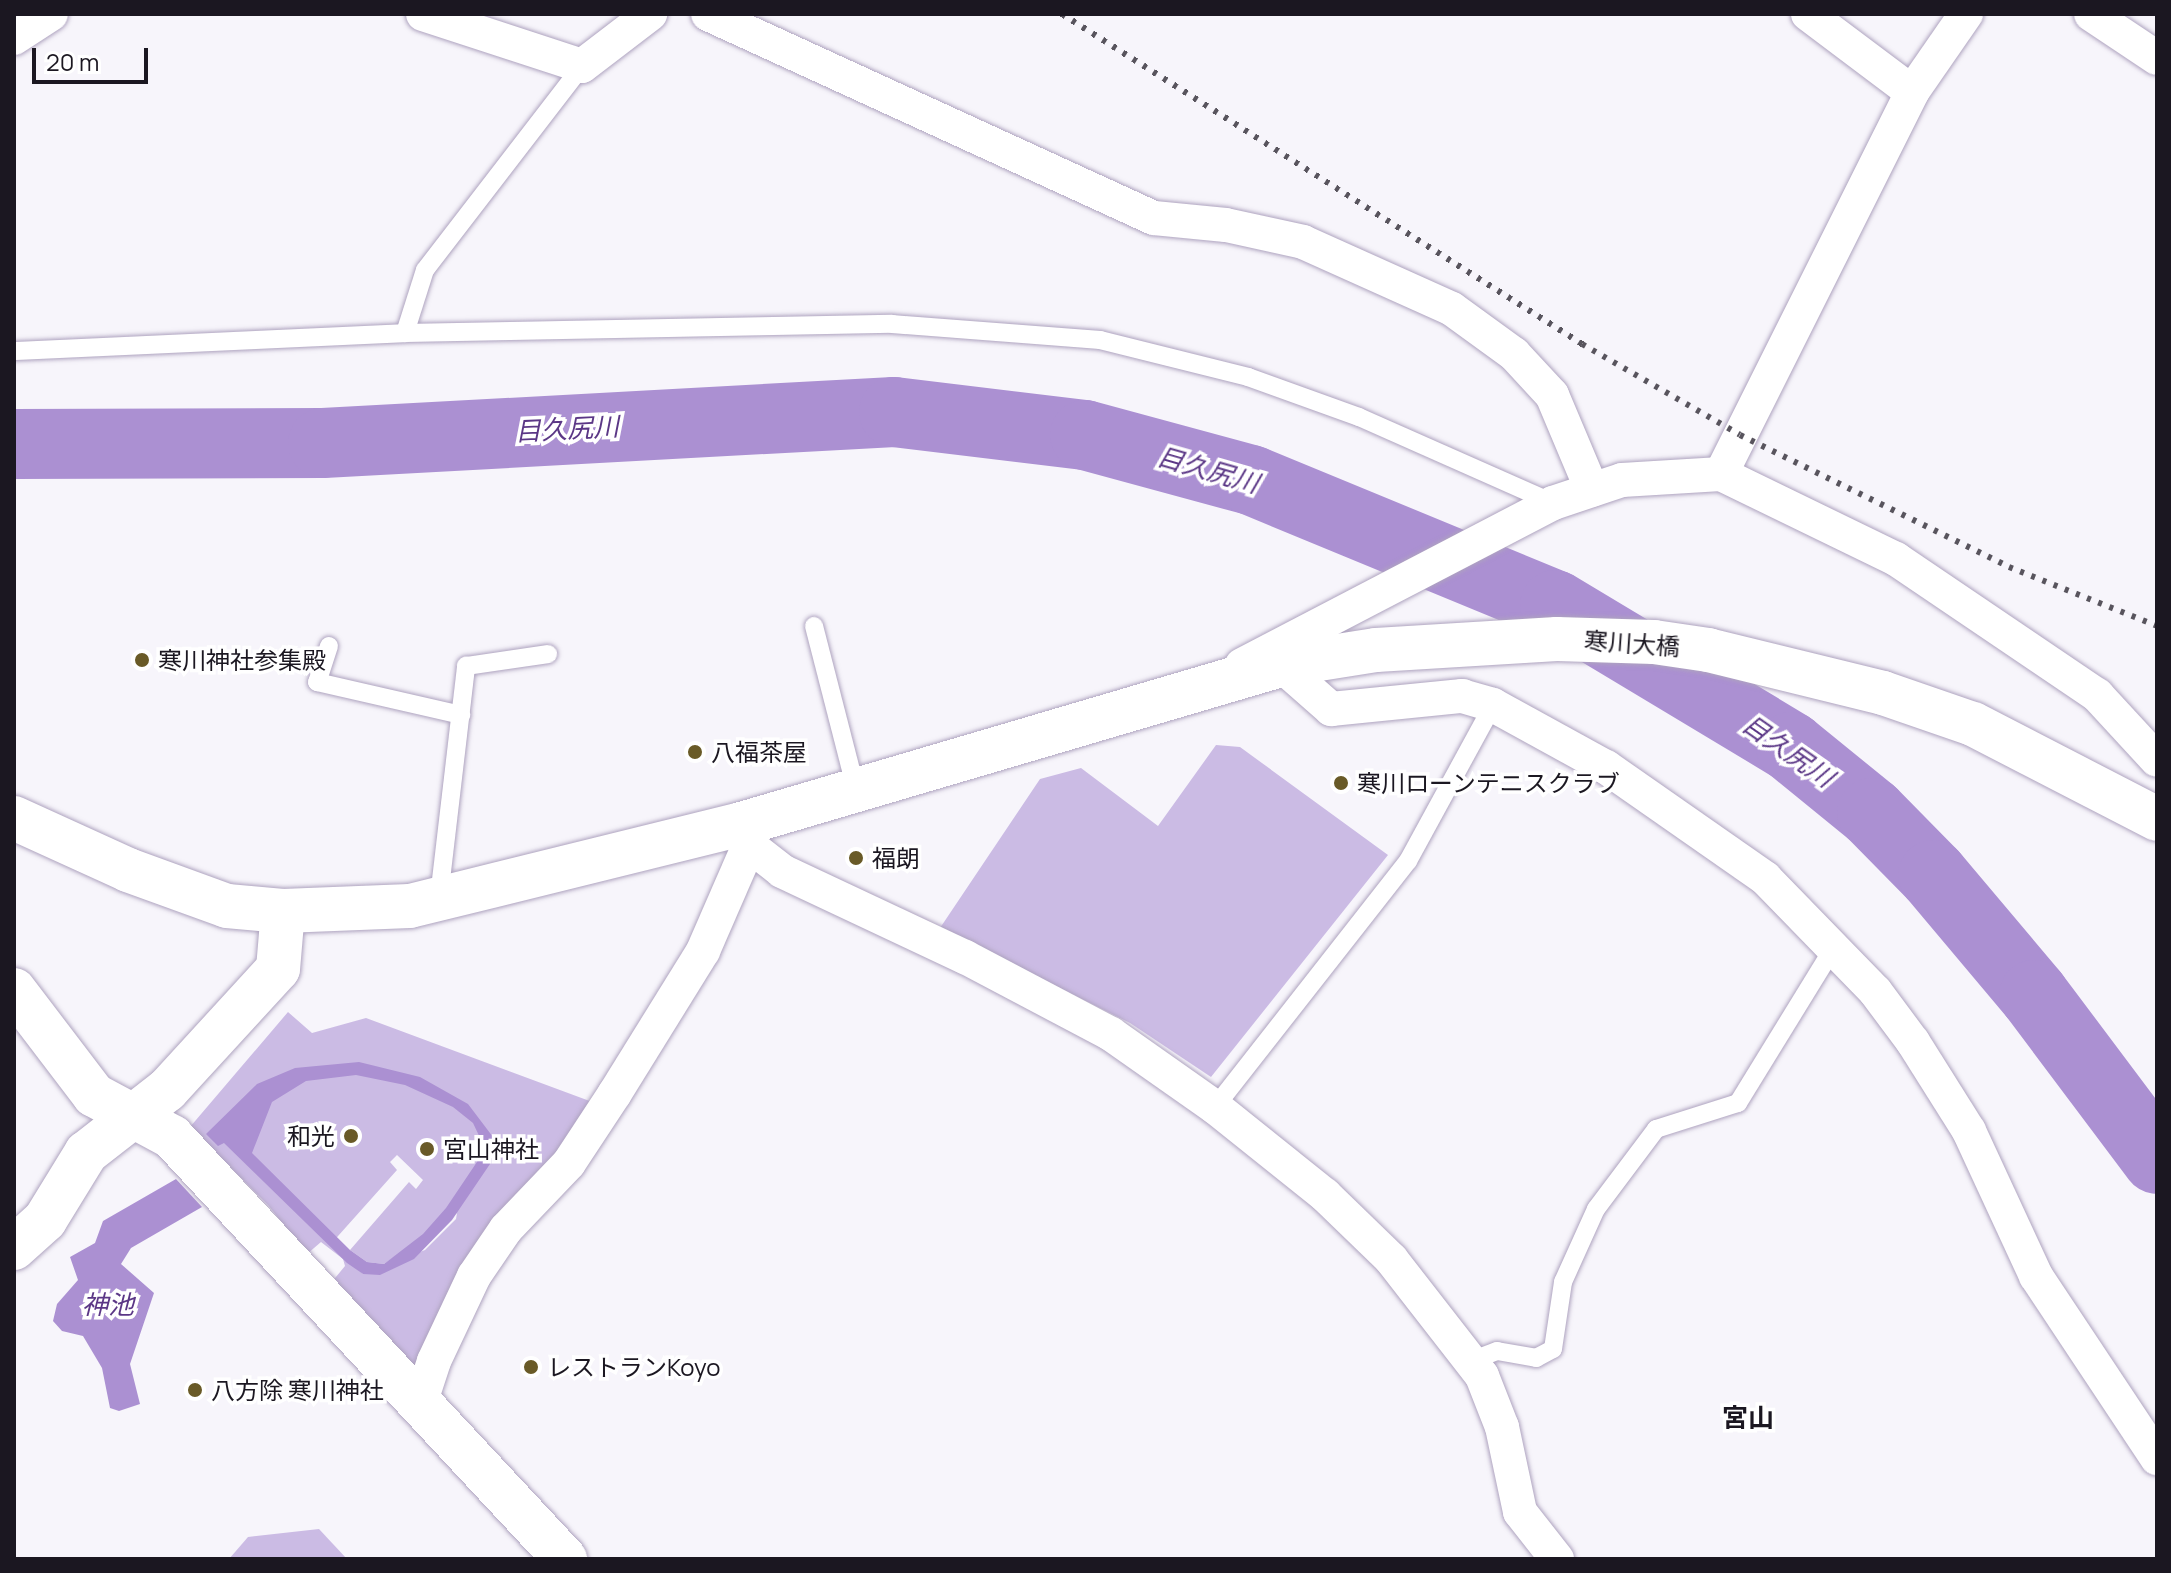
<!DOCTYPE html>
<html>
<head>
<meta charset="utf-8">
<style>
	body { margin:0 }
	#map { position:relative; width:2171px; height:1573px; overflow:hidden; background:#f7f5fb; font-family:Manrope,"Noto Sans JP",sans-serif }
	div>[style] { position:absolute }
	.green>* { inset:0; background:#cbbbe4 }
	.water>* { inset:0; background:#ab90d2 }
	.river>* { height:70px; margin:-35px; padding:0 35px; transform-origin:35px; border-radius:35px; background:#ab90d2 }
	.roads { filter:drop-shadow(0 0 2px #aea3bf) drop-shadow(0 0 2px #aea3bf) }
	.lane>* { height:18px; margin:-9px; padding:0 9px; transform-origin:9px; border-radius:9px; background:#fff }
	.street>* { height:34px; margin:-17px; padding:0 17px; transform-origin:17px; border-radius:17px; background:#fff }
	.secondary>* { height:44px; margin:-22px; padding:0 22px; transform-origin:22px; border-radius:22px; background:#fff }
	.rail>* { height:6px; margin-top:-3px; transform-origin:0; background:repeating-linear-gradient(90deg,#58545d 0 4px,transparent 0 12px) }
	.dots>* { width:22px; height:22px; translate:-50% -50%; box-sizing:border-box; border:4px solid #fff; border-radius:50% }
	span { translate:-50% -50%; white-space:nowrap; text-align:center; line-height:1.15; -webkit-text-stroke:7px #fff; paint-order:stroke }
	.street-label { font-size:24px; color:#1b1721 }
	.poi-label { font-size:24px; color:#1b1721 }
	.left { translate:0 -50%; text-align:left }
	.right { translate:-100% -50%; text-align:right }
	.water-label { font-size:26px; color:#5b3786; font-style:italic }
	.neighbourhood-label { font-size:26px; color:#1b1721; font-weight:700 }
	.frame { position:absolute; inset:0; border:16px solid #1b1721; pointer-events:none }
	.scale { position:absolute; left:32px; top:48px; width:116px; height:36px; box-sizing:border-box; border:4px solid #1b1721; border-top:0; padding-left:10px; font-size:24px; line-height:28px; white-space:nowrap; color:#1b1721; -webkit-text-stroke:6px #fff; paint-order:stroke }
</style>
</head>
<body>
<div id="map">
	<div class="green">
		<i style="clip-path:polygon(1216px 745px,1240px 747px,1388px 855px,1211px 1077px,1130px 1023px,940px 928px,1040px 779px,1081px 768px,1158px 826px)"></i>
		<i style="clip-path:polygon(evenodd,288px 1012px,312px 1033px,366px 1018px,595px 1103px,417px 1374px,331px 1283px,345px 1266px,343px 1259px,321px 1242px,307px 1254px,268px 1205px,190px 1127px,288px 1012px,397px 1155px,423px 1180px,416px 1189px,409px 1182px,350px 1250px,367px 1262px,384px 1264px,457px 1213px,456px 1219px,425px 1250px,363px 1274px,330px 1245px,397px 1170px,390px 1162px,397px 1155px)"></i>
		<i style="clip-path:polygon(319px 1529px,347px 1559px,229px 1559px,248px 1537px)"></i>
	</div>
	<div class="water">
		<i style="clip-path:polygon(evenodd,359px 1062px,420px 1077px,468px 1104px,493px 1137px,490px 1164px,452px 1220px,414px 1259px,380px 1275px,363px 1274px,347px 1263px,224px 1143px,218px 1146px,206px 1134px,257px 1084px,295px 1068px,359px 1062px,356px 1075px,405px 1085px,453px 1107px,473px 1123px,482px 1142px,481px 1156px,446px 1208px,423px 1234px,384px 1264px,367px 1262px,350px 1250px,252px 1153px,272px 1102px,306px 1081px,356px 1075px)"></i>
		<i style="clip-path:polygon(176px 1179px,202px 1207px,131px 1248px,121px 1264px,154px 1293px,130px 1364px,140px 1404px,119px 1411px,110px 1408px,102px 1368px,83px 1336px,62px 1331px,53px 1321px,57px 1304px,78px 1280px,70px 1257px,95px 1243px,103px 1221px)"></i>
	</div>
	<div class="river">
		<i style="left:14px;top:444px;width:309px;rotate:-0.2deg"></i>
		<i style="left:323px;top:443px;width:572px;rotate:-3.11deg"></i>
		<i style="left:894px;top:412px;width:192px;rotate:6.9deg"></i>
		<i style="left:1085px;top:435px;width:172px;rotate:15.2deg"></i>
		<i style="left:1251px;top:480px;width:329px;rotate:22.4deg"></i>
		<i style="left:1555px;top:605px;width:275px;rotate:31deg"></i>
		<i style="left:1791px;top:747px;width:104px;rotate:39.2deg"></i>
		<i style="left:1872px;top:813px;width:87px;rotate:45.5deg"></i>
		<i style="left:1933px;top:875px;width:157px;rotate:49.9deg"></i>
		<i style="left:2034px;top:995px;width:205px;rotate:53.1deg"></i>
	</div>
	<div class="roads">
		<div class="lane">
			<i style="left:405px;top:333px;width:66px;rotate:-72.4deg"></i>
			<i style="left:425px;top:270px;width:257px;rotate:-52.4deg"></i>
			<i style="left:14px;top:351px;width:391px;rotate:-2.6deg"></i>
			<i style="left:405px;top:333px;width:487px;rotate:-1.1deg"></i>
			<i style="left:892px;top:324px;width:209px;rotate:4.4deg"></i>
			<i style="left:1100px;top:340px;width:153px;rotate:14deg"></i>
			<i style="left:1248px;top:377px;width:118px;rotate:19.8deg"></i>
			<i style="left:1359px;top:417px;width:212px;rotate:23.9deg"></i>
			<i style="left:814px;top:626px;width:168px;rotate:75.6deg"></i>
			<i style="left:329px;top:646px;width:38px;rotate:108deg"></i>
			<i style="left:317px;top:682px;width:148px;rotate:12.9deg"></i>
			<i style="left:439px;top:897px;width:233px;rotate:-83.3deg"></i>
			<i style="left:466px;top:666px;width:83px;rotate:-8.3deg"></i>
			<i style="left:1215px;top:1107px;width:313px;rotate:-51.9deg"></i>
			<i style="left:1408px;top:861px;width:178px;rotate:-61.4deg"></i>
			<i style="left:1471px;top:1361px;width:28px;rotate:-21deg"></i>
			<i style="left:1497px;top:1351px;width:40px;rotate:10deg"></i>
			<i style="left:1536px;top:1358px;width:19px;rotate:-28deg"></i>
			<i style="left:1553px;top:1349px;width:68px;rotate:-81.5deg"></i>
			<i style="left:1563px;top:1282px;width:80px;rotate:-65.7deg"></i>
			<i style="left:1596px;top:1209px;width:100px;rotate:-53.1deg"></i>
			<i style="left:1656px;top:1129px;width:86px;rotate:-17.6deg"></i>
			<i style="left:1738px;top:1103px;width:183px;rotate:-58.4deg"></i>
		</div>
		<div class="street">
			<i style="left:423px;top:14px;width:167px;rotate:18.1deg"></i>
			<i style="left:582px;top:66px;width:86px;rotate:-37.4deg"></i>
			<i style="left:708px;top:14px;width:490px;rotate:24.6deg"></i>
			<i style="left:1154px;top:218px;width:72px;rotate:5.6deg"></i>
			<i style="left:1226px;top:225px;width:79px;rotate:12.4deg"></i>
			<i style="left:1303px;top:242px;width:163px;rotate:24.2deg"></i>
			<i style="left:1452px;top:309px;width:77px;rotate:36deg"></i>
			<i style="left:1514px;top:354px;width:56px;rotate:47.2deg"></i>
			<i style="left:1552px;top:395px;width:103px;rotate:67.2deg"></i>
			<i style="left:1808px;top:14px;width:130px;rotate:36.9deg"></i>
			<i style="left:2091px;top:14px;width:79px;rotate:33.7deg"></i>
			<i style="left:14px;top:38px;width:44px;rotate:-33deg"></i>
			<i style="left:1721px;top:474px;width:427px;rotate:-63.4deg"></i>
			<i style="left:1912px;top:92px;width:95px;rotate:-55.3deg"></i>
			<i style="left:1242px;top:665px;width:351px;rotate:-27.5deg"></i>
			<i style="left:1553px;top:503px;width:73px;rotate:-18.4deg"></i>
			<i style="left:1622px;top:480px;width:99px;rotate:-3.5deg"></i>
			<i style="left:1721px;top:474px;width:195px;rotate:25.9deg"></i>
			<i style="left:1896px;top:559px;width:243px;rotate:34.1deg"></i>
			<i style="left:2097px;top:695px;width:88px;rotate:47.3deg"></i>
			<i style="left:1281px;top:665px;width:67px;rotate:41.3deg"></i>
			<i style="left:1331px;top:709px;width:132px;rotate:-5.7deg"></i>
			<i style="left:1462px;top:696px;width:32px;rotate:16deg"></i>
			<i style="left:1493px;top:705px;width:129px;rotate:28.8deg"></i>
			<i style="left:1606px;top:767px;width:194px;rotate:34.9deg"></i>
			<i style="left:1765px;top:878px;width:158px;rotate:45.8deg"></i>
			<i style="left:1875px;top:991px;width:64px;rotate:53.3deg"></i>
			<i style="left:1913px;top:1042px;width:105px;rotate:57.8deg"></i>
			<i style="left:1969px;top:1131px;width:160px;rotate:65.2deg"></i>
			<i style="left:2036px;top:1276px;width:219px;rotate:56.4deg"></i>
			<i style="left:738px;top:825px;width:23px;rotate:61deg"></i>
			<i style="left:749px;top:845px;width:42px;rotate:38.2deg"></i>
			<i style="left:782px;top:871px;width:202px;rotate:25.2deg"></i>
			<i style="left:965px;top:957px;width:165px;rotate:27.8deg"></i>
			<i style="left:1111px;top:1034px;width:127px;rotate:35.1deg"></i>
			<i style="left:1215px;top:1107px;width:141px;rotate:38.7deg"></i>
			<i style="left:1325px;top:1195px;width:92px;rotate:44.1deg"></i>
			<i style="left:1391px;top:1259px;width:148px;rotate:52.1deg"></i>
			<i style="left:1482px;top:1376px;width:55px;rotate:68.6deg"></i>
			<i style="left:1502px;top:1427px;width:87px;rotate:78deg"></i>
			<i style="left:1520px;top:1512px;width:60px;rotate:51.8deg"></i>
			<i style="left:419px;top:1407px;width:48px;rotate:-71.9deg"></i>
			<i style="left:434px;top:1361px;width:94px;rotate:-64.8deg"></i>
			<i style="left:474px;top:1276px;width:57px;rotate:-55.8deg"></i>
			<i style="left:506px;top:1229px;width:91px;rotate:-46.3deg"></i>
			<i style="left:569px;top:1163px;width:84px;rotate:-56.7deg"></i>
			<i style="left:615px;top:1093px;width:167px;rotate:-58.2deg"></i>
			<i style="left:703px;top:951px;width:116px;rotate:-66.5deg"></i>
		</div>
		<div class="secondary">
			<i style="left:14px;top:818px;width:125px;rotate:24.5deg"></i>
			<i style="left:128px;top:870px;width:105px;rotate:20deg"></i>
			<i style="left:227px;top:906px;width:56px;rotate:5.1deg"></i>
			<i style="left:283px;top:911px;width:127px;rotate:-2.3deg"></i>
			<i style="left:410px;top:906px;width:338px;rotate:-13.9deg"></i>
			<i style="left:738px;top:825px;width:566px;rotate:-16.42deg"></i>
			<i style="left:1281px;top:665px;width:96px;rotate:-9deg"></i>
			<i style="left:1376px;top:650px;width:181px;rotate:-3.5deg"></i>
			<i style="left:1557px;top:639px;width:97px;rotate:1.8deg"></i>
			<i style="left:1654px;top:642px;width:55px;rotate:8.4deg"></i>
			<i style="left:1708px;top:650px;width:180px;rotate:13.8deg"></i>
			<i style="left:1883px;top:693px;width:95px;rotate:19deg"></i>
			<i style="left:1973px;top:724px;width:207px;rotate:27.3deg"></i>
			<i style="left:14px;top:990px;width:132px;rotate:52.7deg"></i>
			<i style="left:94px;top:1095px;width:89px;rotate:28.3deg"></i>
			<i style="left:172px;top:1137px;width:577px;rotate:47.04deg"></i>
			<i style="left:14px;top:1248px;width:42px;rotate:-42.1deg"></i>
			<i style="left:45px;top:1220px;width:79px;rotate:-58.5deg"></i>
			<i style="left:86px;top:1153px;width:103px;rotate:-37.9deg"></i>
			<i style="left:167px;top:1090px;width:164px;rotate:-47.5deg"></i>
			<i style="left:278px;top:969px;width:58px;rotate:-85.1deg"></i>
		</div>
	</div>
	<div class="rail">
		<i style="left:1062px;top:14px;width:616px;rotate:32.4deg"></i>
		<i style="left:1582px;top:344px;width:182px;rotate:29.9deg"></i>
		<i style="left:1740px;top:435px;width:300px;rotate:26.1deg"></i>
		<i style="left:2009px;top:567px;width:159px;rotate:21.7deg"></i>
	</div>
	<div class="dots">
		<i style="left:142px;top:660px;background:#695a27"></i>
		<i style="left:695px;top:752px;background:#695a27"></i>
		<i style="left:1341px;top:783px;background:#695a27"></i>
		<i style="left:856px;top:858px;background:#695a27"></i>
		<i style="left:351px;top:1136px;background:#695a27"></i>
		<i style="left:427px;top:1149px;background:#695a27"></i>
		<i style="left:531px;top:1367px;background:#695a27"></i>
		<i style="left:195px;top:1390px;background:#695a27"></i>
	</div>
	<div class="street-label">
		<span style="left:1632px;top:643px;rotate:4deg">寒川大橋</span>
	</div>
	<div class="poi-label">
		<span class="left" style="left:158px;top:660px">寒川神社参集殿</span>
		<span class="left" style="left:711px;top:752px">八福茶屋</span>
		<span class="left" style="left:1357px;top:783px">寒川ローンテニスクラブ</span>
		<span class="left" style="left:872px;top:858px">福朗</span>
		<span class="right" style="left:335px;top:1136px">和光</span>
		<span class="left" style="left:443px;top:1149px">宮山神社</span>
		<span class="left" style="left:547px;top:1367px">レストランKoyo</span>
		<span class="left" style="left:211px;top:1390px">八方除 寒川神社</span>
	</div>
	<div class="water-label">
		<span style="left:567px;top:429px;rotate:-3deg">目久尻川</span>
		<span style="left:1208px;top:470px;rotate:16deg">目久尻川</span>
		<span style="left:1788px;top:751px;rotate:35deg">目久尻川</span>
		<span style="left:108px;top:1305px">神池</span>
	</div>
	<div class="neighbourhood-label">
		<span style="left:1748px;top:1418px">宮山</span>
	</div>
	<div class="frame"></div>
	<div class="scale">20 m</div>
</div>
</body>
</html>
